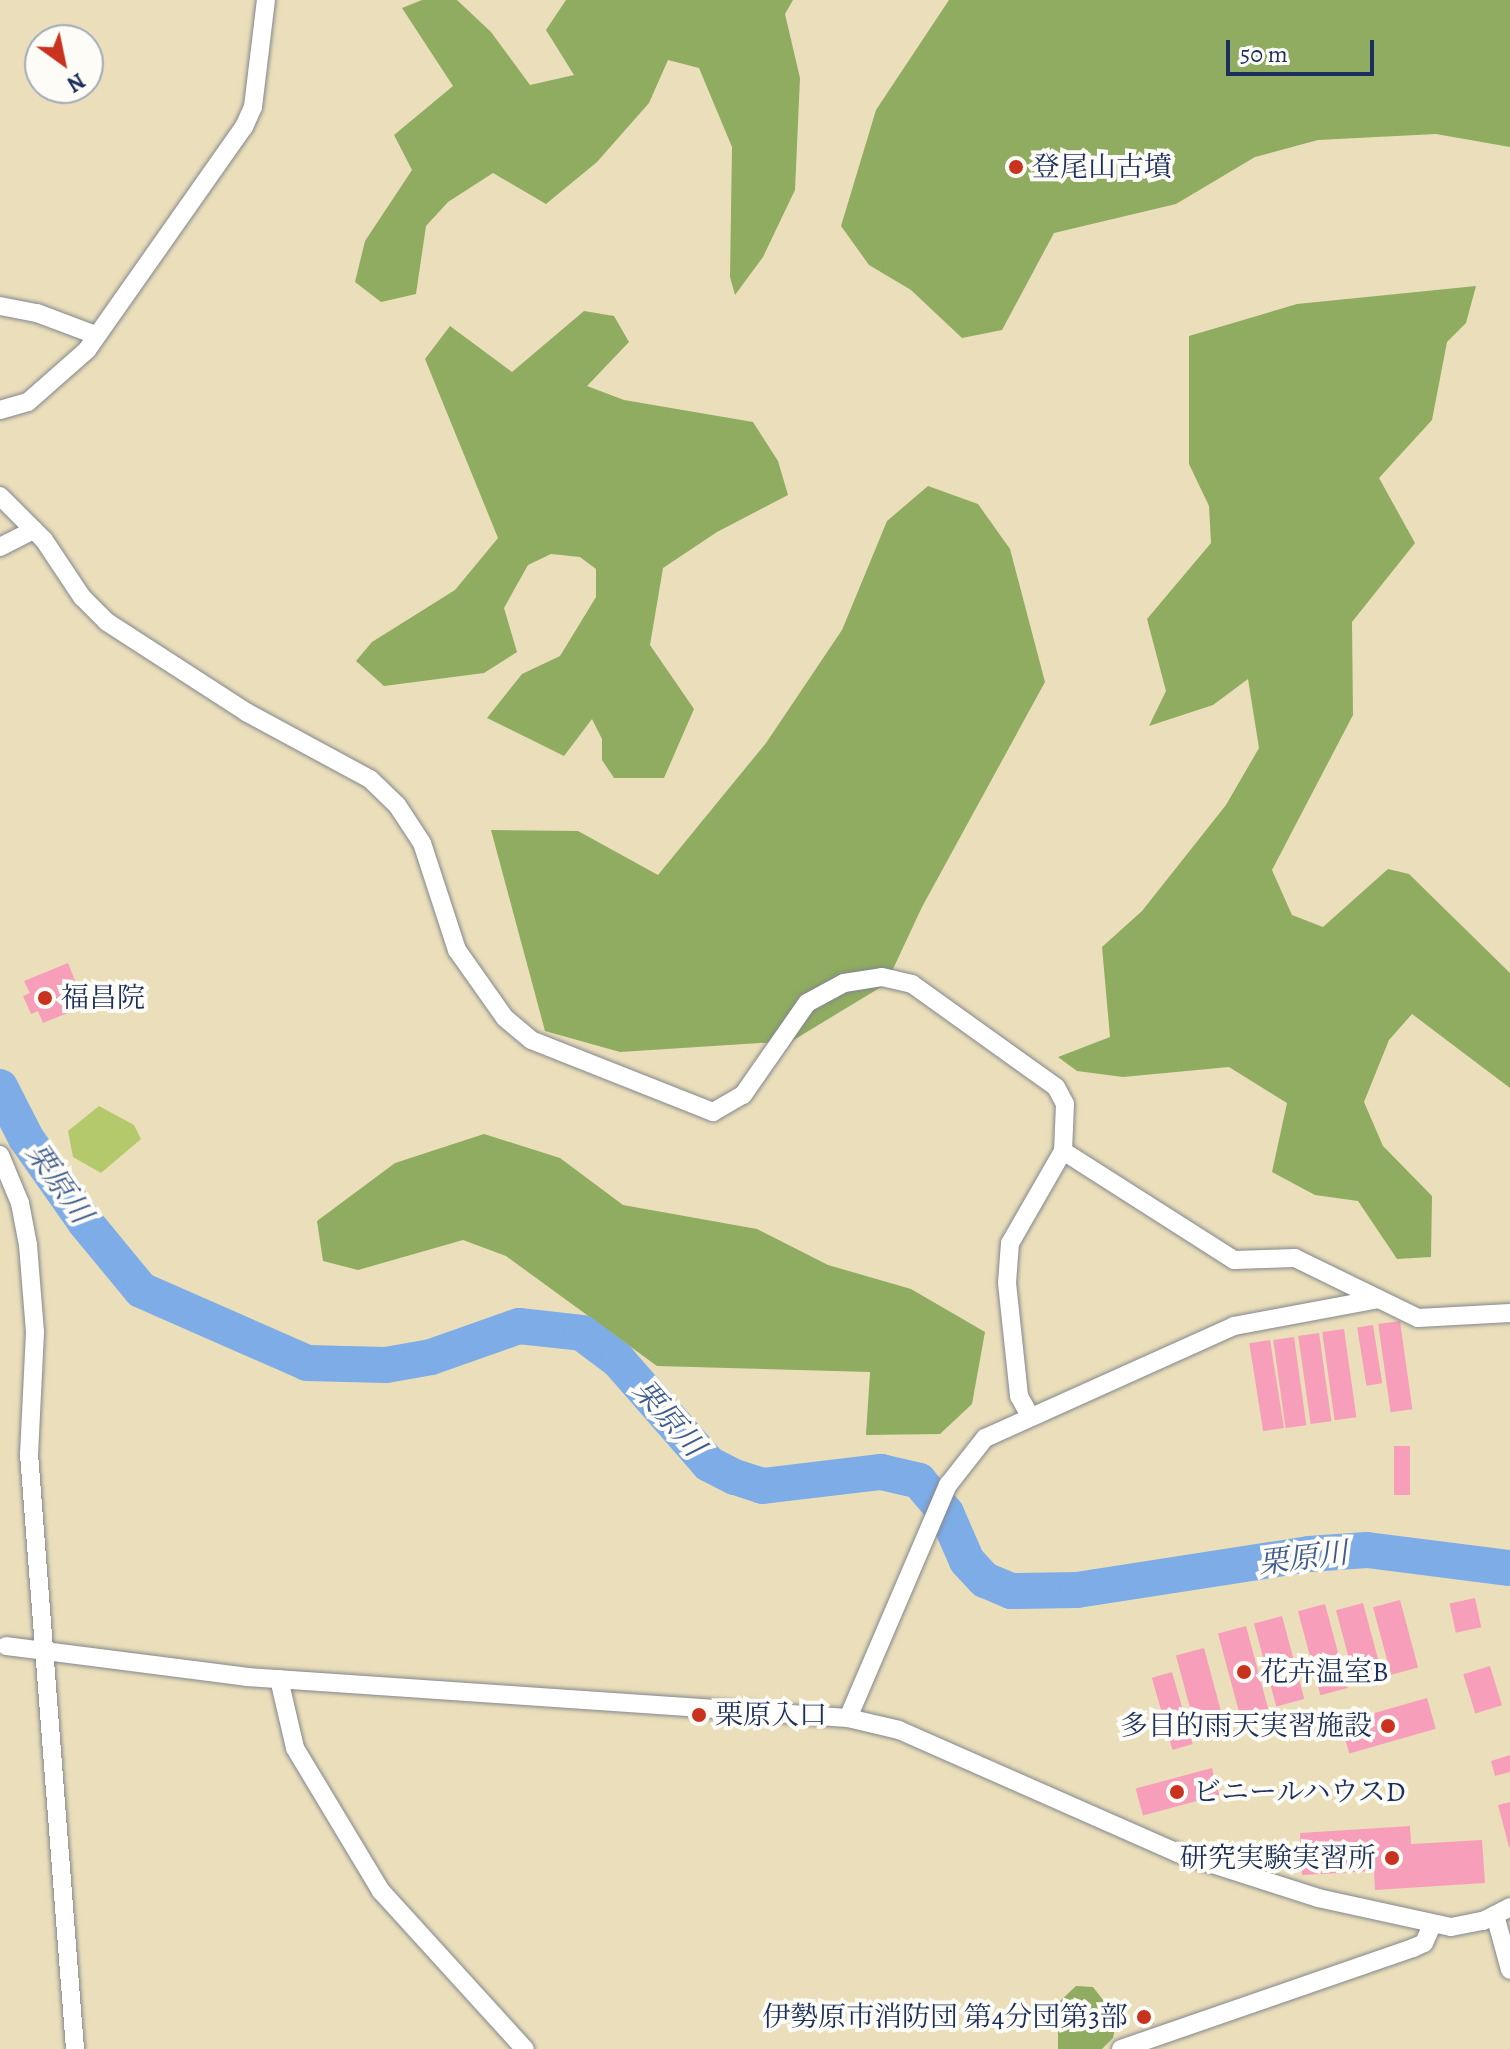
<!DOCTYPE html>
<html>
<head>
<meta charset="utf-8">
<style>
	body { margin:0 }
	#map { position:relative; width:1510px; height:2049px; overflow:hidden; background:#ebdfbb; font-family:Alegreya,"Noto Serif JP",serif }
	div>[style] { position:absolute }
	.green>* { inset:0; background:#b4c86c }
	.forest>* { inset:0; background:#8fac60 }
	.river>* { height:36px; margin:-18px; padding:0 18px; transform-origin:18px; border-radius:18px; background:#7dace7 }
	.building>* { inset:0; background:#f79eba; transform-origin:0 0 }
	.roads { filter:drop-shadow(0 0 2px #83878c) drop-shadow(0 0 2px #83878c) }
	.minor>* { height:18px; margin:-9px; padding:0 9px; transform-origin:9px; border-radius:9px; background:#fff }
	.dots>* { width:22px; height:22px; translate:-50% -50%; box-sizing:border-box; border:4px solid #fdfcf7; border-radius:50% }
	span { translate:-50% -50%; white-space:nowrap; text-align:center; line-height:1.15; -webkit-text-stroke:8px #fdfcf7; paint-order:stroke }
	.poi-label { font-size:28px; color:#1b2f5e }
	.left { translate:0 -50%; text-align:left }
	.right { translate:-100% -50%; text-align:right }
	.water-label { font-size:30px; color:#3d5b8e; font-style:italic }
	.north { position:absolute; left:24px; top:24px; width:80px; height:80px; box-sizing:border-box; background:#fdfcf7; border:2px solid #a3aaba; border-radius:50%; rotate:147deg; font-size:22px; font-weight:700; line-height:32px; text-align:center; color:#1b2f5e }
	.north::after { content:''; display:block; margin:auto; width:28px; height:36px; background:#c8321e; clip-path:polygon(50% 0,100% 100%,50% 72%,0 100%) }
	.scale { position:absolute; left:1226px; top:40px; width:148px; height:36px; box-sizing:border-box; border:4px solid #1b2f5e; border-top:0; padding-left:10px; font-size:24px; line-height:28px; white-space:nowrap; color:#1b2f5e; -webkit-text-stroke:6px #fdfcf7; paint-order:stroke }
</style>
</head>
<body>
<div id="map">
	<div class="green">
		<i style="clip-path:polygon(99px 1106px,134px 1125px,141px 1139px,101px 1173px,73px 1157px,68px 1131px)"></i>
	</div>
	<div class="forest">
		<i style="clip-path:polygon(422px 0,457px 0,491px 32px,530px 85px,574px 75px,546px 30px,566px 0,793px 0,785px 14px,800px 78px,795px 190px,763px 257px,735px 295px,730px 277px,732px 147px,699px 68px,668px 60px,649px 103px,597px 162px,546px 204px,493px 173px,448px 202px,426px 226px,416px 294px,381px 302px,355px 282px,365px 241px,412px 170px,394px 135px,453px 86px,402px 8px)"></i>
		<i style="clip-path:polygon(949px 0,1510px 0,1510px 147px,1436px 134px,1318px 140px,1255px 157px,1176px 204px,1054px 233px,1002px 330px,962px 338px,911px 290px,869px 265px,841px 226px,876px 110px)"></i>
		<i style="clip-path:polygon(1476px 286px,1466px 323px,1447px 342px,1432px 420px,1379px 478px,1415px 543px,1352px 622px,1353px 715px,1272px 870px,1292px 915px,1323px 927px,1388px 869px,1409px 874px,1510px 973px,1510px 1088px,1412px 1014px,1389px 1040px,1364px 1102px,1383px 1146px,1432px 1196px,1431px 1257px,1397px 1259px,1358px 1201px,1315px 1195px,1272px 1172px,1287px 1103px,1229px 1067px,1123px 1077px,1077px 1071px,1058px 1057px,1110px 1037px,1102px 947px,1142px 911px,1226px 805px,1259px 748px,1248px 679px,1213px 705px,1149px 726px,1166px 691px,1147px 619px,1211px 543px,1209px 506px,1189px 464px,1189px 336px,1297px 304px)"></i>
		<i style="clip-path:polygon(584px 311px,614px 316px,629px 342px,587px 386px,624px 400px,753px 422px,778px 461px,788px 495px,717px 532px,663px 568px,650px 645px,694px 709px,664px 778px,614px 778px,602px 760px,602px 739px,592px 719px,564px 756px,487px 718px,522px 674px,560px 656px,596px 597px,596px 569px,580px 557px,551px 554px,528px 565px,504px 608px,517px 652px,484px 673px,384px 686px,356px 661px,372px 642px,455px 590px,498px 538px,425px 359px,450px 326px,512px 372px)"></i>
		<i style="clip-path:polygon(928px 486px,978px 504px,1010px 549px,1045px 682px,922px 907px,886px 984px,792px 1041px,620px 1052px,545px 1031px,491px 830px,578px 831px,658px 875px,766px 743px,842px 630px,887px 521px)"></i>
		<i style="clip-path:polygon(484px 1134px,560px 1158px,623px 1205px,757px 1229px,828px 1265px,911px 1289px,985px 1332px,972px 1404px,940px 1434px,866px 1435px,870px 1372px,657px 1366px,506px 1256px,463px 1240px,358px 1270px,323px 1261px,317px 1221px,395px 1163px)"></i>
		<i style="clip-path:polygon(1076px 1986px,1093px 1987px,1117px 2018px,1113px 2038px,1102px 2049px,1058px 2049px,1058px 2003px)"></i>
	</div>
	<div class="river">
		<i style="left:0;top:1087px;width:57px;rotate:63deg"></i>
		<i style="left:26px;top:1138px;width:103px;rotate:54.9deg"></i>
		<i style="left:85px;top:1222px;width:88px;rotate:50.5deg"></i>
		<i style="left:141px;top:1290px;width:181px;rotate:23.7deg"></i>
		<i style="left:307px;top:1363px;width:79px;rotate:1.5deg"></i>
		<i style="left:386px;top:1365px;width:46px;rotate:-10.1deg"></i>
		<i style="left:431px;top:1357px;width:93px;rotate:-19.4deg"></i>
		<i style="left:519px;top:1326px;width:63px;rotate:6.3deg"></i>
		<i style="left:582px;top:1333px;width:45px;rotate:36.9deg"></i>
		<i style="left:618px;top:1360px;width:138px;rotate:48.8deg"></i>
		<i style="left:709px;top:1464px;width:29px;rotate:27deg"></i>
		<i style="left:735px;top:1477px;width:29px;rotate:18deg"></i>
		<i style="left:763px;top:1486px;width:119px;rotate:-6.8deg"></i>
		<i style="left:881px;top:1472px;width:39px;rotate:13deg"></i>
		<i style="left:919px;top:1481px;width:42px;rotate:49.8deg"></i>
		<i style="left:946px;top:1513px;width:52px;rotate:66.4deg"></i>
		<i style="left:967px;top:1561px;width:26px;rotate:47deg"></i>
		<i style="left:985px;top:1580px;width:28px;rotate:23deg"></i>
		<i style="left:1011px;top:1591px;width:66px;rotate:-0.9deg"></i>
		<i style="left:1077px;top:1590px;width:235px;rotate:-8.8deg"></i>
		<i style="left:1309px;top:1554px;width:58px;rotate:-3.9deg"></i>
		<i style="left:1367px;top:1550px;width:144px;rotate:7.2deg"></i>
	</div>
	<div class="building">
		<i style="clip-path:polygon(68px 963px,85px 1006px,43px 1023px,38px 1011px,31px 1014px,23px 996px,30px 993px,24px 981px)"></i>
		<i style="left:1400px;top:1321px;width:89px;height:22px;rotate:82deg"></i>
		<i style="left:1373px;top:1325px;width:59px;height:16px;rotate:81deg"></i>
		<i style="left:1344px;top:1329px;width:89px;height:22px;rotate:82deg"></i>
		<i style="left:1319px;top:1333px;width:89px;height:21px;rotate:82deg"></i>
		<i style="left:1294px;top:1337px;width:89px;height:21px;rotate:82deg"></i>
		<i style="left:1270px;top:1340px;width:89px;height:21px;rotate:81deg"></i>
		<i style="left:1394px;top:1446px;width:16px;height:49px"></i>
		<i style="left:1475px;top:1598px;width:30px;height:26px;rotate:78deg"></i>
		<i style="left:1400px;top:1600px;width:70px;height:28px;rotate:75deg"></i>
		<i style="left:1363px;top:1603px;width:78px;height:28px;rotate:75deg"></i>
		<i style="left:1325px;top:1604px;width:87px;height:28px;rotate:75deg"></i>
		<i style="left:1282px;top:1616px;width:86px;height:29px;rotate:75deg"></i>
		<i style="left:1246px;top:1626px;width:86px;height:29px;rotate:75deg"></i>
		<i style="left:1204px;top:1648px;width:86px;height:29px;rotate:75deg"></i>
		<i style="left:1490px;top:1666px;width:41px;height:28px;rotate:73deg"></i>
		<i style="left:1172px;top:1672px;width:75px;height:21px;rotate:74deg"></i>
		<i style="left:1427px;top:1698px;width:32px;height:90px;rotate:74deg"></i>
		<i style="clip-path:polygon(1510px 1755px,1510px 1772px,1495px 1776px,1491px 1761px)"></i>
		<i style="left:1212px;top:1768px;width:28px;height:79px;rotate:75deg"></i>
		<i style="clip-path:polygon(1510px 1802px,1510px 1847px,1509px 1847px,1498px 1805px)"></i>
		<i style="clip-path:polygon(1410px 1826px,1411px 1844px,1482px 1840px,1485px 1883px,1375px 1890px,1374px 1871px,1302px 1875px,1300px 1833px)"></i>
		<i style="left:1149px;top:2006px;width:19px;height:15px;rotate:74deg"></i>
	</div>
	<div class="roads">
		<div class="minor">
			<i style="left:0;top:306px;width:38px;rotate:11deg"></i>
			<i style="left:37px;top:313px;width:60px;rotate:20.6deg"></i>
			<i style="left:0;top:410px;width:29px;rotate:-16deg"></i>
			<i style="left:28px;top:402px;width:79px;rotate:-41.4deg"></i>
			<i style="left:87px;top:350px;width:273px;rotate:-54.9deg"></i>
			<i style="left:244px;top:127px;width:22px;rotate:-66deg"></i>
			<i style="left:253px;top:107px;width:108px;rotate:-83.1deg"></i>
			<i style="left:0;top:496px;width:62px;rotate:45deg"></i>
			<i style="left:44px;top:540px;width:69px;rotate:56.3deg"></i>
			<i style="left:82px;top:597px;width:35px;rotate:45deg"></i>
			<i style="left:107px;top:622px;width:166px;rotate:32.9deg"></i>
			<i style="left:246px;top:712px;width:141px;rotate:28.4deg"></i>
			<i style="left:370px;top:779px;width:37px;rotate:44deg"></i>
			<i style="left:397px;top:805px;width:45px;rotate:56.7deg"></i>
			<i style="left:422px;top:843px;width:113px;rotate:71.9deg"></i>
			<i style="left:457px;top:950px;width:83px;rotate:54.8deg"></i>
			<i style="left:505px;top:1018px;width:34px;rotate:40deg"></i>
			<i style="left:531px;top:1040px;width:196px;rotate:21.6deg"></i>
			<i style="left:713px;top:1112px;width:34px;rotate:-30deg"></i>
			<i style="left:743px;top:1095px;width:112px;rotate:-55.2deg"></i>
			<i style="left:807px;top:1003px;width:42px;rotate:-28.4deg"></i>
			<i style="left:844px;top:983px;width:38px;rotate:-9deg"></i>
			<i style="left:882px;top:977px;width:31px;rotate:13deg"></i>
			<i style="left:912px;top:984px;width:177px;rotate:35.6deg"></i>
			<i style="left:1056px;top:1087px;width:19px;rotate:62deg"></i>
			<i style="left:1065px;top:1104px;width:47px;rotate:92.4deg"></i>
			<i style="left:1063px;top:1151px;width:106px;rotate:119.9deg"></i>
			<i style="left:1010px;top:1243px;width:40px;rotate:94.3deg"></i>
			<i style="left:1007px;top:1283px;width:114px;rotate:83.9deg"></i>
			<i style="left:1019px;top:1396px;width:21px;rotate:61deg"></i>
			<i style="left:0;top:547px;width:38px;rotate:-27deg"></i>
			<i style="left:1063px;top:1151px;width:203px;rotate:32.5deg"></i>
			<i style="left:1234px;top:1260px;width:61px;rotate:-1.9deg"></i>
			<i style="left:1295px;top:1258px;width:137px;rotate:26deg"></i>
			<i style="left:1418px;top:1318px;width:92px;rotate:-3.1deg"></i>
			<i style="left:0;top:1155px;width:52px;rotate:67.4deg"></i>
			<i style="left:20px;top:1203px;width:43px;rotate:79.2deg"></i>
			<i style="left:28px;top:1245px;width:87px;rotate:85.4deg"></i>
			<i style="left:35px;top:1332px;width:122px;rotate:92.8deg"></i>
			<i style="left:29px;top:1454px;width:597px;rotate:85.58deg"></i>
			<i style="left:6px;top:1646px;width:243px;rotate:7.3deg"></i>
			<i style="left:247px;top:1677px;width:602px;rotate:3.9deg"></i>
			<i style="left:848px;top:1718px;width:52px;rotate:13.2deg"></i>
			<i style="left:899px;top:1730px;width:305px;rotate:23.8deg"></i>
			<i style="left:1178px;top:1853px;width:147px;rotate:17.8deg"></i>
			<i style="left:1318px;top:1898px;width:136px;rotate:12.3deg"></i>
			<i style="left:1451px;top:1927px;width:33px;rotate:-11deg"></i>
			<i style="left:1483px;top:1921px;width:30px;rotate:-27deg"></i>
			<i style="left:279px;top:1679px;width:71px;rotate:76.9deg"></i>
			<i style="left:295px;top:1748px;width:167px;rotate:59deg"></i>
			<i style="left:381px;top:1891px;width:214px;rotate:47.7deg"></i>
			<i style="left:848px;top:1718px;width:254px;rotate:-66.8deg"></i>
			<i style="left:948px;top:1485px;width:60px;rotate:-51.8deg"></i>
			<i style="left:985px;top:1438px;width:273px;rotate:-24.2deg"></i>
			<i style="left:1234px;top:1326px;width:147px;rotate:-10.6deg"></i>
			<i style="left:1495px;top:1915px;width:57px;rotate:74.7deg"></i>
			<i style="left:1121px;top:2049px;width:309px;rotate:-19.1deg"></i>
			<i style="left:1413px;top:1948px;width:12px;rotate:-24deg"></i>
			<i style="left:1424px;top:1943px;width:20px;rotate:-66deg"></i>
		</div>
	</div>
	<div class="dots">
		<i style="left:1016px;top:167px;background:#c8321e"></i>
		<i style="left:45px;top:998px;background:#c8321e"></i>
		<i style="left:1244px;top:1672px;background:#c8321e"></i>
		<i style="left:699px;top:1715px;background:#c8321e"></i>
		<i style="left:1388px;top:1726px;background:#c8321e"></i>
		<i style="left:1177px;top:1792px;background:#c8321e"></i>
		<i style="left:1392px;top:1858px;background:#c8321e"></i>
		<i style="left:1144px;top:2017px;background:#c8321e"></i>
	</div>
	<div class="poi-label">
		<span class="left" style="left:1032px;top:167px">登尾山古墳</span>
		<span class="left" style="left:61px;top:998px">福昌院</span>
		<span class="left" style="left:1260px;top:1672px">花卉温室B</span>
		<span class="left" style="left:715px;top:1715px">栗原入口</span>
		<span class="right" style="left:1372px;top:1726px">多目的雨天実習施設</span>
		<span class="left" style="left:1193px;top:1792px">ビニールハウスD</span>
		<span class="right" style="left:1376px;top:1858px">研究実験実習所</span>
		<span class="right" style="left:1128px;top:2017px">伊勢原市消防団 第4分団第3部</span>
	</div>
	<div class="water-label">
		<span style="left:59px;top:1183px;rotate:55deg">栗原川</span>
		<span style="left:669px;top:1418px;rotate:49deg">栗原川</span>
		<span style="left:1303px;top:1558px;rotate:-7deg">栗原川</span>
	</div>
	<div class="north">N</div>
	<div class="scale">50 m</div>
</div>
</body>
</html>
